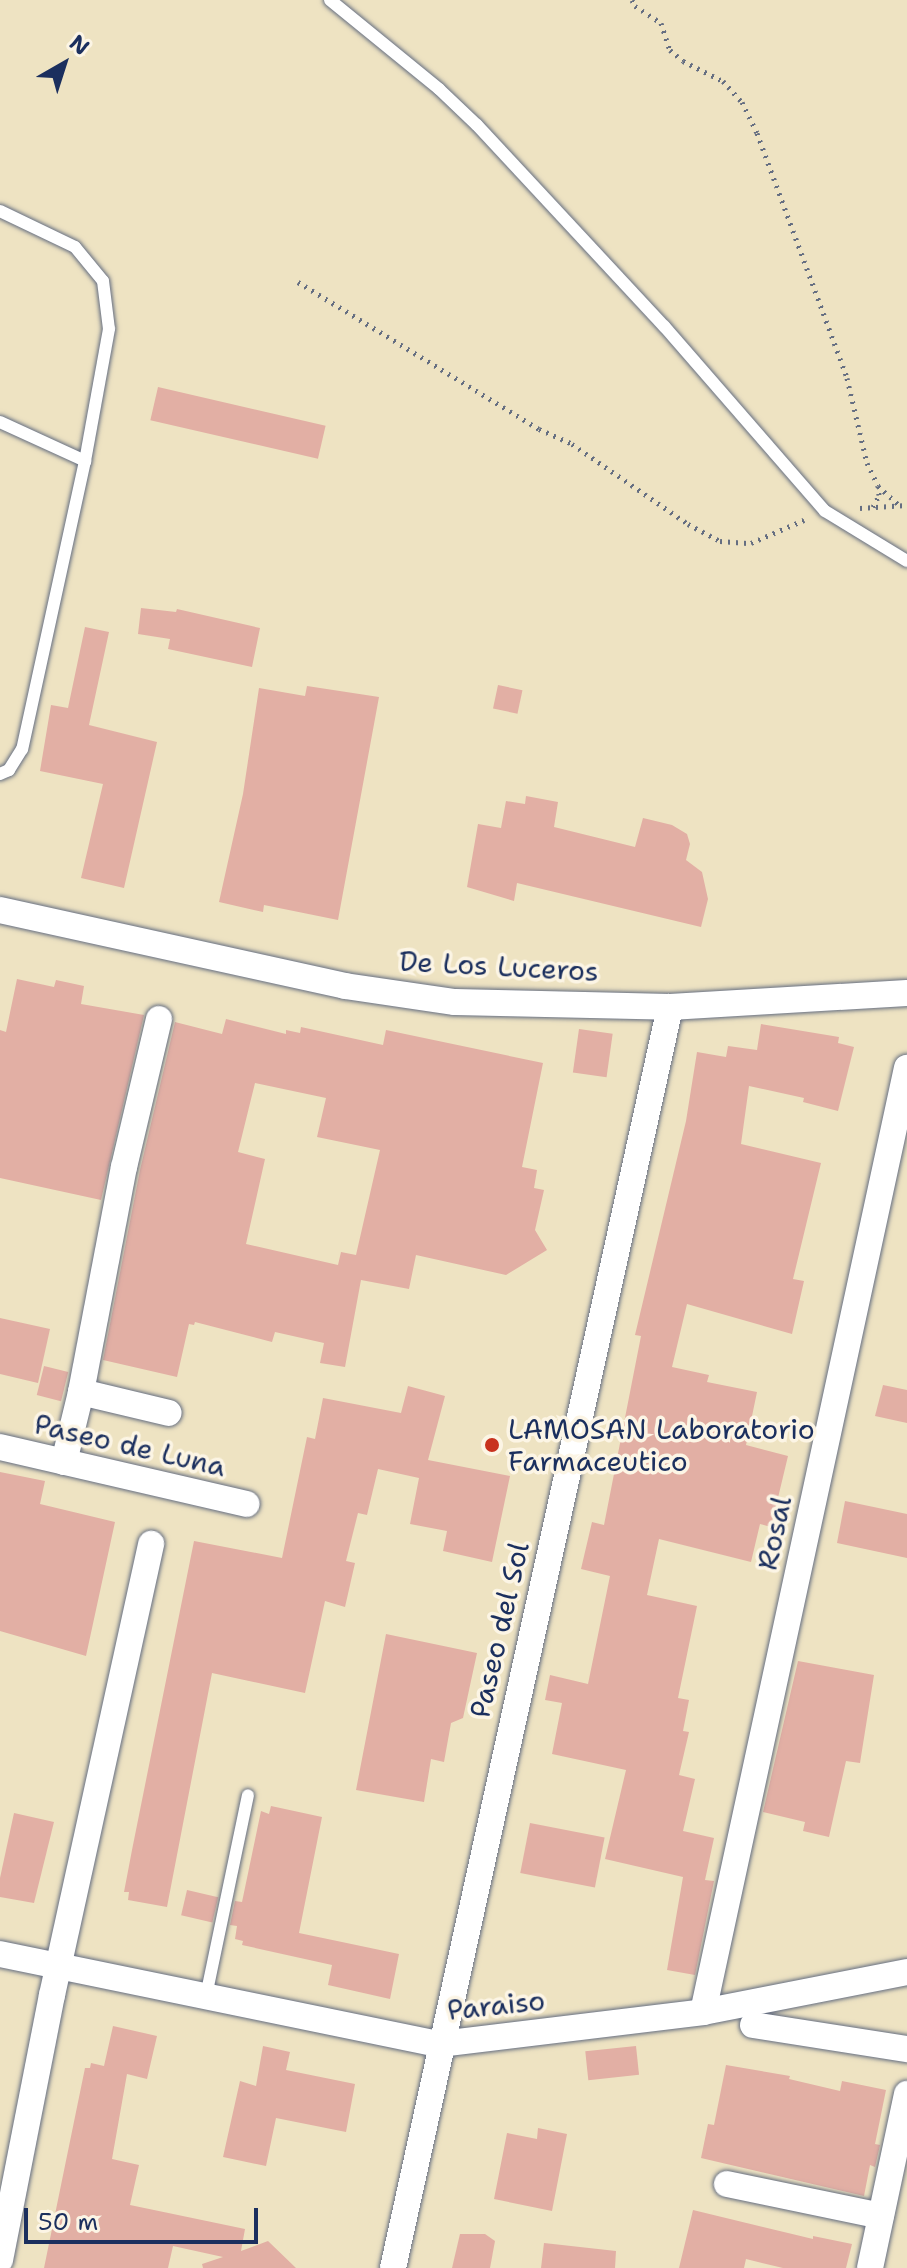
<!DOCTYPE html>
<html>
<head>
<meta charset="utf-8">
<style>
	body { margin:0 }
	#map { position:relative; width:907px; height:2268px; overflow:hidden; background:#eee3c2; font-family:"Shantell Sans",sans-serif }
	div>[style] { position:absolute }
	.building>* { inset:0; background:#e2afa4; transform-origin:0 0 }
	.path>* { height:5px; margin-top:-2.5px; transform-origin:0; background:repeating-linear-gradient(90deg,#656e81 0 2px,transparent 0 8px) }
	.roads { filter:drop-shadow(0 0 2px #656e81) drop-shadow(0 0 2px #656e81) }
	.service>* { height:12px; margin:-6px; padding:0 6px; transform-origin:6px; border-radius:6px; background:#fff }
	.minor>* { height:26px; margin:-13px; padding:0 13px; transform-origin:13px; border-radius:13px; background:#fff }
	.dots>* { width:22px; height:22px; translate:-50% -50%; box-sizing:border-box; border:4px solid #fcf5e5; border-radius:50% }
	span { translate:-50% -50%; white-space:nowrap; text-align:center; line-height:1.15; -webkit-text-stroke:7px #fcf5e5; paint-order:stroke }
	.street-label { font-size:28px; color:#1b2f5e }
	.poi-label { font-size:28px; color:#1b2f5e }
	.left { translate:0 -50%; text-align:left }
	.north { position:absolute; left:24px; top:24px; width:80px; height:80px; -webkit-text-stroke:6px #fcf5e5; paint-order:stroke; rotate:39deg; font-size:22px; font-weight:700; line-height:32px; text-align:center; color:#1b2f5e }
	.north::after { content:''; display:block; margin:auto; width:28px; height:36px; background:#1b2f5e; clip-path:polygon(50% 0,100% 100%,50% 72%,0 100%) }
	.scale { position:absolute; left:24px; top:2208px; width:234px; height:36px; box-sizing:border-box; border:4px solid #1b2f5e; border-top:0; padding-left:10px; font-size:24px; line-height:28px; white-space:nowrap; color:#1b2f5e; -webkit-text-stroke:6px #fcf5e5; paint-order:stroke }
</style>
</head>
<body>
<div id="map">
	<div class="building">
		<i style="left:158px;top:387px;width:172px;height:34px;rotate:13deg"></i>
		<i style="clip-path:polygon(141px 608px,176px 612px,177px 609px,260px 628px,252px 667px,168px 649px,170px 639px,138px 634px)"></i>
		<i style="clip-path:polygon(85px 627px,109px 632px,89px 725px,157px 742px,124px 888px,81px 878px,103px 784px,40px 771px,51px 705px,68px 708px)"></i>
		<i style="left:498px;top:685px;width:25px;height:24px;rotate:12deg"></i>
		<i style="clip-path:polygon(307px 686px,379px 697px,338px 920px,264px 905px,263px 912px,219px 902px,243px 794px,259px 688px,305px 696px)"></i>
		<i style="clip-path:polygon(526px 796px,558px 802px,554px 827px,635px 847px,643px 818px,672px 825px,687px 834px,690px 844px,686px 860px,702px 872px,708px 899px,701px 927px,517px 883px,514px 901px,467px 887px,478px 824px,501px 828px,506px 801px,525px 804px)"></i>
		<i style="clip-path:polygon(17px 979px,54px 987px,56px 980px,84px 986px,81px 1004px,144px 1015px,101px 1200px,0 1178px,0 1030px,6px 1032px)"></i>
		<i style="clip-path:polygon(evenodd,226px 1019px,286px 1034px,286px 1030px,300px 1033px,301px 1027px,383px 1045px,386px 1030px,543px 1063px,522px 1167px,537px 1170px,534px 1188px,544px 1190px,535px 1230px,547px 1250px,506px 1275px,416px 1255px,409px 1289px,361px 1280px,345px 1367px,320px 1363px,324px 1343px,275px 1332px,272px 1342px,195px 1322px,194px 1325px,189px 1324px,177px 1377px,103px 1360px,140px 1170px,175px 1022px,222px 1034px,226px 1019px,255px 1083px,326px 1098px,317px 1137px,380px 1150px,356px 1255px,341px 1252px,338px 1265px,246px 1244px,265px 1159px,238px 1152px,255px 1083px)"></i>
		<i style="clip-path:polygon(761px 1024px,839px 1037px,838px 1043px,854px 1047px,838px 1111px,803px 1102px,804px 1098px,749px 1086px,741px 1144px,821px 1163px,793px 1279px,804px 1281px,792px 1334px,687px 1304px,672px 1367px,709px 1375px,707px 1382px,757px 1392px,746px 1445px,788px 1456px,771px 1527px,760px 1524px,751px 1562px,659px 1539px,647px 1595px,697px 1606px,678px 1698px,689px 1700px,683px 1731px,689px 1732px,679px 1775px,695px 1779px,683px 1831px,714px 1838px,705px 1880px,714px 1881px,695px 1975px,667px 1970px,683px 1877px,605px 1859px,626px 1770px,552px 1754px,562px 1703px,545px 1700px,550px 1675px,588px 1684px,610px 1576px,581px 1569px,592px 1522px,604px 1525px,641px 1336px,635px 1335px,686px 1121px,697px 1052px,726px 1057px,728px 1046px,757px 1050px)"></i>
		<i style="left:579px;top:1029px;width:34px;height:44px;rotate:8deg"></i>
		<i style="clip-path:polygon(0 1318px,50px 1329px,38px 1383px,0 1374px)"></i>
		<i style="left:44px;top:1366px;width:25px;height:30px;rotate:14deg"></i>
		<i style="clip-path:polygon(883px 1385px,907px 1390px,907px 1423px,875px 1416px)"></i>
		<i style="clip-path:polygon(408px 1386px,445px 1396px,428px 1460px,510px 1476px,492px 1562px,443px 1551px,447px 1531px,410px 1524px,419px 1478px,378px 1469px,367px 1515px,358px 1513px,346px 1561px,355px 1563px,345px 1607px,325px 1601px,305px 1693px,212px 1673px,167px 1907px,128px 1900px,129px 1892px,124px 1892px,132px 1850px,194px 1541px,282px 1558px,307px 1437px,315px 1439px,323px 1398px,401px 1413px)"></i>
		<i style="clip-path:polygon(0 1472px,45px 1481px,40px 1504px,115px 1522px,86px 1656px,0 1631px)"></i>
		<i style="clip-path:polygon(845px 1501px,907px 1514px,907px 1558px,837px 1543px)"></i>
		<i style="clip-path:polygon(386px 1634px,477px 1653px,463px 1718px,451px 1723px,444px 1762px,431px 1759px,424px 1802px,356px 1790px)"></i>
		<i style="clip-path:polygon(798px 1661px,874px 1675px,860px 1763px,846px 1761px,829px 1837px,803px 1831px,805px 1822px,763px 1812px)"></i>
		<i style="clip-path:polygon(271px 1806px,322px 1817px,299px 1933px,399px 1954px,390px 1999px,328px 1985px,332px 1965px,242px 1945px,243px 1941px,235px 1939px,237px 1926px,230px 1925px,235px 1901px,242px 1902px,261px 1811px,269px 1814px)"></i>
		<i style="clip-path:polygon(14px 1813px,54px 1822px,34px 1903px,0 1897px,0 1878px)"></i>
		<i style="left:530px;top:1823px;width:76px;height:51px;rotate:11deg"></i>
		<i style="left:187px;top:1890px;width:32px;height:26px;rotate:13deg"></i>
		<i style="clip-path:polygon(113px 2026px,157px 2036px,147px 2079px,127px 2074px,112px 2159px,139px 2165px,130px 2205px,245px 2229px,241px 2251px,268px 2241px,296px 2268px,203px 2268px,202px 2264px,223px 2257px,173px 2246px,168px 2268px,44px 2268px,85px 2068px,90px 2068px,91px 2063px,104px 2066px)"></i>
		<i style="clip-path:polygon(263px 2046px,290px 2052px,286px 2070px,355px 2084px,346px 2132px,276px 2118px,266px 2166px,223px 2157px,240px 2081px,256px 2086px)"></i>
		<i style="left:636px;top:2046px;width:29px;height:51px;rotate:84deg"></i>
		<i style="clip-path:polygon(726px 2065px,790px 2076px,789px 2079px,840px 2091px,842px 2081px,886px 2090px,875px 2144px,880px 2145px,875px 2167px,870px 2165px,864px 2196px,701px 2158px,708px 2124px,714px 2125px)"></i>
		<i style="clip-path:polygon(538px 2128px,567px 2134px,552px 2211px,494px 2199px,507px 2133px,537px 2139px)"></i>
		<i style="clip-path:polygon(693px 2210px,813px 2239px,813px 2236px,852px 2244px,846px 2268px,783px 2268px,746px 2259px,744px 2268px,679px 2268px)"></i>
		<i style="clip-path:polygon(460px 2234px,485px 2234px,495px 2241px,490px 2268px,452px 2268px)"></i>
		<i style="clip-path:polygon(544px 2243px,616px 2251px,615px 2268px,541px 2268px)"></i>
	</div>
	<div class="path">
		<i style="left:632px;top:0;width:7px;rotate:63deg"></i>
		<i style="left:635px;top:6px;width:31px;rotate:33deg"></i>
		<i style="left:661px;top:23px;width:28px;rotate:72deg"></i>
		<i style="left:670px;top:50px;width:17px;rotate:40deg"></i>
		<i style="left:683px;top:61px;width:45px;rotate:26.6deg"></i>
		<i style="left:723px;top:81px;width:28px;rotate:48deg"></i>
		<i style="left:742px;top:102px;width:34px;rotate:64deg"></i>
		<i style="left:757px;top:133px;width:261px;rotate:69.8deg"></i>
		<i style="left:847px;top:378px;width:87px;rotate:76.8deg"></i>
		<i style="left:867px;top:463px;width:25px;rotate:64deg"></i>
		<i style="left:878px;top:486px;width:28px;rotate:42deg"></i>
		<i style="left:298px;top:282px;width:282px;rotate:31.4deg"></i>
		<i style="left:539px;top:429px;width:36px;rotate:24deg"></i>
		<i style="left:572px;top:444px;width:141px;rotate:34.6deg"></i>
		<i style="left:688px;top:524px;width:36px;rotate:28deg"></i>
		<i style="left:720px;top:541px;width:31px;rotate:4deg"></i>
		<i style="left:751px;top:543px;width:58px;rotate:-23.5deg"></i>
		<i style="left:873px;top:507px;width:13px;rotate:-63deg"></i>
		<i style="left:879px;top:495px;width:9px;rotate:-96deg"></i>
		<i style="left:860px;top:508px;width:47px;rotate:-3.7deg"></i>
	</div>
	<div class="roads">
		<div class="service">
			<i style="left:330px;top:0;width:141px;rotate:39.2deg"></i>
			<i style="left:439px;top:89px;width:52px;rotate:43.5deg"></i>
			<i style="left:477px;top:125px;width:275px;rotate:47.1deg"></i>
			<i style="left:664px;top:326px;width:245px;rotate:49deg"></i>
			<i style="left:825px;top:511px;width:96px;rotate:31.4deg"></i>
			<i style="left:0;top:211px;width:83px;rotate:25.6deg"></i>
			<i style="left:75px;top:247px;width:44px;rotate:50.5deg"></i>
			<i style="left:103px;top:281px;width:48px;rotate:82.9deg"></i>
			<i style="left:109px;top:329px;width:134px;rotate:100.3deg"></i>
			<i style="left:85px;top:461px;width:295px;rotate:102.3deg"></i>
			<i style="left:22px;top:749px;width:25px;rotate:122deg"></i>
			<i style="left:9px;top:770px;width:10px;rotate:156deg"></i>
			<i style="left:0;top:422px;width:94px;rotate:24.6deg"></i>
			<i style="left:206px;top:1996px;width:205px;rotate:-78.2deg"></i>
		</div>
		<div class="minor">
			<i style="left:0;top:910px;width:353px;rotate:12.4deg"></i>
			<i style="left:345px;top:986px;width:111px;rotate:8.3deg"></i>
			<i style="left:455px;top:1002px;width:215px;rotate:1.3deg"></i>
			<i style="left:670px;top:1007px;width:237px;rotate:-3.4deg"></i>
			<i style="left:81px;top:1392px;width:229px;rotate:-79.2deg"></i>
			<i style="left:124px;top:1167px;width:152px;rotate:-76.7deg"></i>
			<i style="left:0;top:1447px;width:253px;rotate:13deg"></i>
			<i style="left:64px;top:1462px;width:72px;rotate:-76.3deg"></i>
			<i style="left:81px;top:1392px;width:90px;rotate:13.4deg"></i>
			<i style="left:0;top:1954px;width:449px;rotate:11.6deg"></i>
			<i style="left:440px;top:2044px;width:265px;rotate:-6.9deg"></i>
			<i style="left:703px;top:2012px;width:208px;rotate:-11.1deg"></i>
			<i style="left:703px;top:2012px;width:966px;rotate:-77.81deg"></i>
			<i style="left:753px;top:2025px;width:156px;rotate:8.9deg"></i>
			<i style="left:727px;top:2184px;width:157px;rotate:11.7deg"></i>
			<i style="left:0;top:2260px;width:270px;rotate:-78.9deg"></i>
			<i style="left:52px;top:1995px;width:462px;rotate:-77.6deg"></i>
			<i style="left:393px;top:2268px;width:1291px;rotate:-77.61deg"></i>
			<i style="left:870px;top:2268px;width:178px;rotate:-78deg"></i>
		</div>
	</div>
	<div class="dots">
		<i style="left:492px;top:1445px;background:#c8321e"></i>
	</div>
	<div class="street-label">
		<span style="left:499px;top:966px;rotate:3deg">De Los Luceros</span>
		<span style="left:130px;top:1445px;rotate:13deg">Paseo de Luna</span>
		<span style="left:774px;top:1533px;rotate:-78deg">Rosal</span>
		<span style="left:499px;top:1630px;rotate:-77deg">Paseo del Sol</span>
		<span style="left:496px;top:2005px;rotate:-6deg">Paraiso</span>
	</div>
	<div class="poi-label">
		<span class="left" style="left:508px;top:1445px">LAMOSAN Laboratorio<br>Farmaceutico</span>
	</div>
	<div class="north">N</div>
	<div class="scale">50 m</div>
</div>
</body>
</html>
